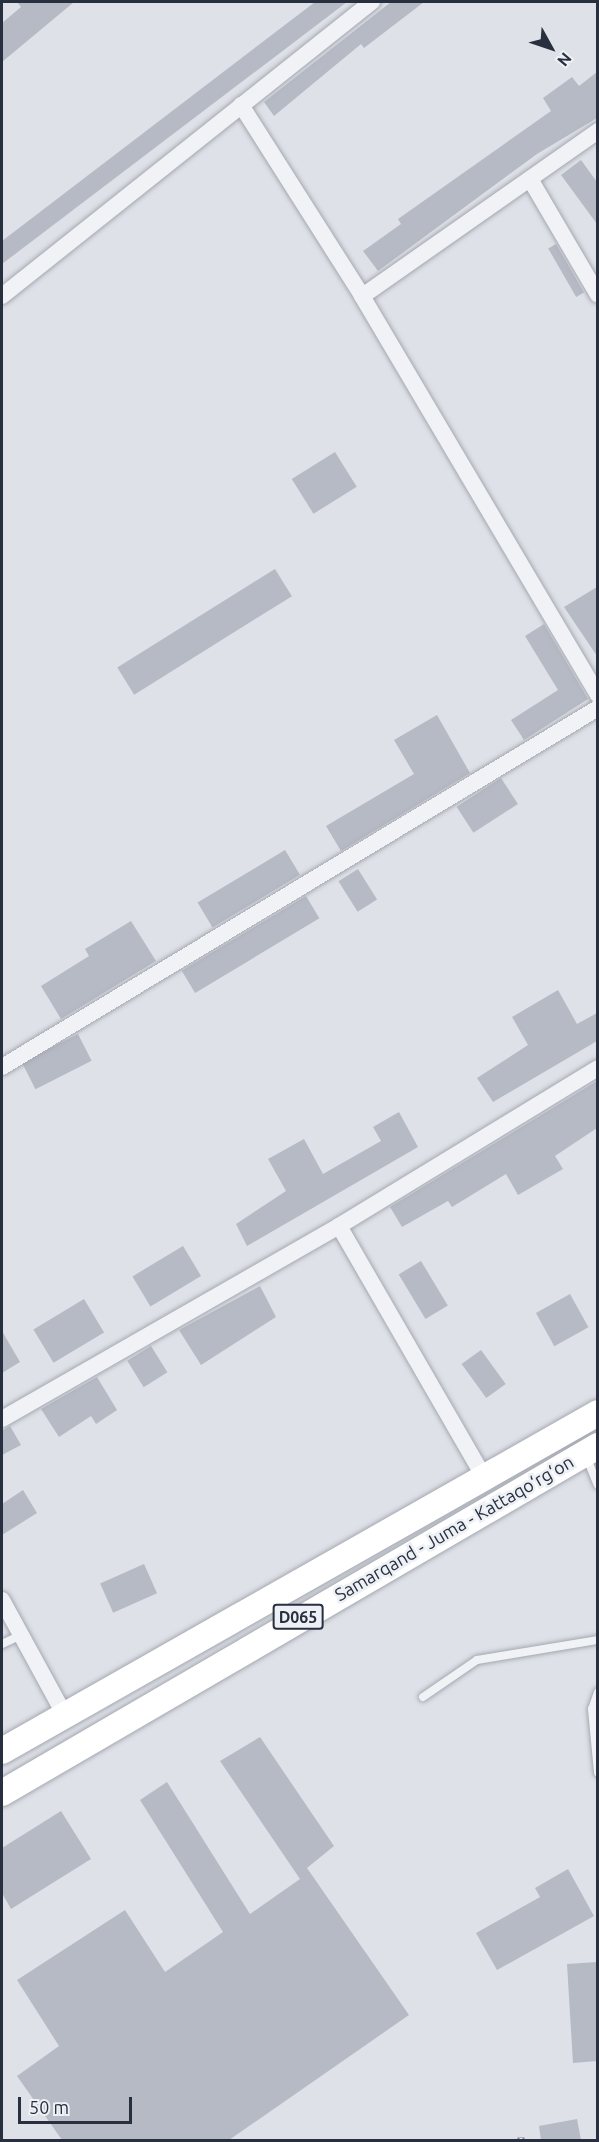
<!DOCTYPE html>
<html>
<head>
<meta charset="utf-8">
<style>
	body { margin:0 }
	#map { position:relative; width:599px; height:2142px; overflow:hidden; background:#dee1e7; font-family:Ubuntu,sans-serif }
	div>[style] { position:absolute }
	.building>* { inset:0; background:#b6bac4; transform-origin:0 0 }
	.roads { filter:drop-shadow(0 0 2px #a4a8b1) drop-shadow(0 0 2px #a4a8b1) }
	.lane>* { height:8px; margin:-4px; padding:0 4px; transform-origin:4px; border-radius:4px; background:#f1f2f6 }
	.street>* { height:16px; margin:-8px; padding:0 8px; transform-origin:8px; border-radius:8px; background:#f1f2f6 }
	.primary>* { height:26px; margin:-13px; padding:0 13px; transform-origin:13px; border-radius:13px; background:#fff }
	.rail>* { height:7px; margin-top:-3.5px; transform-origin:0; background:repeating-linear-gradient(90deg,#edf0f5 0 14px,#788090 0 28px); box-sizing:border-box; border-block:2px solid #788090 }
	span { translate:-50% -50%; white-space:nowrap; text-align:center; line-height:1.15; -webkit-text-stroke:5px #edf0f5; paint-order:stroke }
	.shield-label span { padding:2px 4px; background:#edf0f5; border:2px solid; border-radius:4px; -webkit-text-stroke-width:0 }
	.shield-label { font-size:16px; color:#282f3e; font-weight:700 }
	.street-label { font-size:18px; color:#282f3e }
	.frame { position:absolute; inset:0; border:3px solid #282f3e; pointer-events:none }
	.north { position:absolute; left:521px; top:18px; width:60px; height:60px; -webkit-text-stroke:4px #edf0f5; paint-order:stroke; rotate:130deg; font-size:16px; font-weight:700; line-height:24px; text-align:center; color:#282f3e }
	.north::after { content:''; display:block; margin:auto; width:21px; height:27px; background:#282f3e; clip-path:polygon(50% 0,100% 100%,50% 72%,0 100%) }
	.scale { position:absolute; left:18px; top:2097px; width:114px; height:27px; box-sizing:border-box; border:3px solid #282f3e; border-top:0; padding-left:8px; font-size:18px; line-height:21px; white-space:nowrap; color:#282f3e; -webkit-text-stroke:4px #edf0f5; paint-order:stroke }
</style>
</head>
<body>
<div id="map">
	<div class="building">
		<i style="clip-path:polygon(17px 2px,74px 2px,2px 62px,2px 23px,21px 7px)"></i>
		<i style="clip-path:polygon(315px 2px,347px 2px,2px 264px,2px 241px)"></i>
		<i style="clip-path:polygon(391px 2px,424px 2px,364px 48px,361px 44px,274px 116px,264px 102px)"></i>
		<i style="clip-path:polygon(597px 72px,597px 118px,537px 154px,378px 271px,363px 251px,401px 224px,398px 219px,551px 111px,543px 98px,572px 77px,579px 86px)"></i>
		<i style="clip-path:polygon(581px 160px,597px 182px,597px 224px,561px 175px)"></i>
		<i style="left:556px;top:244px;width:56px;height:9px;rotate:60deg"></i>
		<i style="left:335px;top:452px;width:41px;height:51px;rotate:58deg"></i>
		<i style="left:275px;top:569px;width:32px;height:186px;rotate:58deg"></i>
		<i style="clip-path:polygon(597px 587px,597px 656px,564px 607px)"></i>
		<i style="clip-path:polygon(544px 624px,588px 699px,524px 740px,511px 720px,558px 690px,525px 636px)"></i>
		<i style="clip-path:polygon(437px 715px,470px 773px,341px 851px,326px 826px,414px 774px,394px 740px)"></i>
		<i style="left:501px;top:778px;width:31px;height:53px;rotate:57deg"></i>
		<i style="left:285px;top:850px;width:29px;height:102px;rotate:59deg"></i>
		<i style="left:358px;top:869px;width:36px;height:23px;rotate:58deg"></i>
		<i style="left:306px;top:896px;width:26px;height:145px;rotate:59deg"></i>
		<i style="clip-path:polygon(131px 921px,156px 961px,61px 1019px,41px 986px,89px 956px,85px 949px)"></i>
		<i style="clip-path:polygon(558px 990px,577px 1024px,597px 1013px,597px 1041px,493px 1102px,477px 1078px,528px 1045px,512px 1017px)"></i>
		<i style="left:78px;top:1034px;width:30px;height:63px;rotate:63deg"></i>
		<i style="clip-path:polygon(597px 1081px,597px 1128px,555px 1156px,563px 1169px,518px 1195px,506px 1174px,452px 1207px,448px 1201px,402px 1227px,390px 1207px)"></i>
		<i style="clip-path:polygon(399px 1112px,418px 1147px,247px 1246px,236px 1224px,286px 1191px,268px 1159px,304px 1139px,323px 1174px,381px 1141px,373px 1127px)"></i>
		<i style="left:183px;top:1246px;width:35px;height:59px;rotate:59deg"></i>
		<i style="left:421px;top:1261px;width:52px;height:26px;rotate:59deg"></i>
		<i style="clip-path:polygon(260px 1286px,276px 1317px,201px 1365px,179px 1330px)"></i>
		<i style="left:570px;top:1294px;width:38px;height:39px;rotate:61deg"></i>
		<i style="left:84px;top:1299px;width:39px;height:59px;rotate:59deg"></i>
		<i style="clip-path:polygon(2px 1331px,20px 1362px,2px 1373px)"></i>
		<i style="left:151px;top:1346px;width:31px;height:28px;rotate:58deg"></i>
		<i style="left:481px;top:1350px;width:42px;height:24px;rotate:54deg"></i>
		<i style="clip-path:polygon(97px 1377px,117px 1410px,96px 1424px,91px 1416px,59px 1437px,41px 1409px)"></i>
		<i style="clip-path:polygon(10px 1426px,21px 1445px,2px 1455px,2px 1431px)"></i>
		<i style="clip-path:polygon(23px 1490px,37px 1513px,2px 1535px,2px 1504px)"></i>
		<i style="left:144px;top:1564px;width:32px;height:48px;rotate:66deg"></i>
		<i style="clip-path:polygon(260px 1737px,334px 1846px,307px 1868px,409px 2015px,229px 2140px,62px 2140px,17px 2076px,59px 2046px,17px 1980px,125px 1910px,165px 1972px,223px 1932px,140px 1800px,167px 1782px,250px 1914px,300px 1879px,220px 1761px)"></i>
		<i style="clip-path:polygon(61px 1811px,91px 1859px,11px 1909px,2px 1893px,2px 1848px)"></i>
		<i style="clip-path:polygon(568px 1869px,594px 1916px,497px 1970px,476px 1933px,540px 1897px,535px 1888px)"></i>
		<i style="clip-path:polygon(597px 1962px,597px 2061px,573px 2063px,567px 1964px)"></i>
		<i style="clip-path:polygon(577px 2119px,581px 2140px,541px 2140px,539px 2126px)"></i>
	</div>
	<div class="roads">
		<div class="lane">
			<i style="left:586px;top:1456px;width:31px;rotate:68deg"></i>
			<i style="left:2px;top:1644px;width:21px;rotate:-25deg"></i>
			<i style="left:598px;top:1692px;width:18px;rotate:109deg"></i>
			<i style="left:592px;top:1709px;width:64px;rotate:84.6deg"></i>
			<i style="left:423px;top:1697px;width:65px;rotate:-34.4deg"></i>
			<i style="left:477px;top:1660px;width:123px;rotate:-9.4deg"></i>
		</div>
		<div class="street">
			<i style="left:241px;top:105px;width:226px;rotate:57.6deg"></i>
			<i style="left:598px;top:131px;width:288px;rotate:145deg"></i>
			<i style="left:362px;top:296px;width:464px;rotate:59.4deg"></i>
			<i style="left:530px;top:179px;width:134px;rotate:59.6deg"></i>
			<i style="left:2px;top:296px;width:473px;rotate:-38.5deg"></i>
			<i style="left:2px;top:1067px;width:696px;rotate:-31.06deg"></i>
			<i style="left:339px;top:1226px;width:290px;rotate:60deg"></i>
			<i style="left:2px;top:1419px;width:388px;rotate:-29.8deg"></i>
			<i style="left:339px;top:1226px;width:303px;rotate:-31.4deg"></i>
			<i style="left:2px;top:1600px;width:128px;rotate:61.4deg"></i>
		</div>
		<div class="primary">
			<i style="left:2px;top:1751px;width:685px;rotate:-29.56deg"></i>
			<i style="left:2px;top:1793px;width:690px;rotate:-30.21deg"></i>
		</div>
	</div>
	<div class="rail">
		<i style="left:521px;top:2137px;width:3px;rotate:90deg"></i>
	</div>
	<div class="shield-label">
		<span style="left:298px;top:1617px">D065</span>
	</div>
	<div class="street-label">
		<span style="left:454px;top:1528px;rotate:-30deg">Samarqand - Juma - Kattaqo‘rg‘on</span>
	</div>
	<div class="frame"></div>
	<div class="north">N</div>
	<div class="scale">50 m</div>
</div>
</body>
</html>
